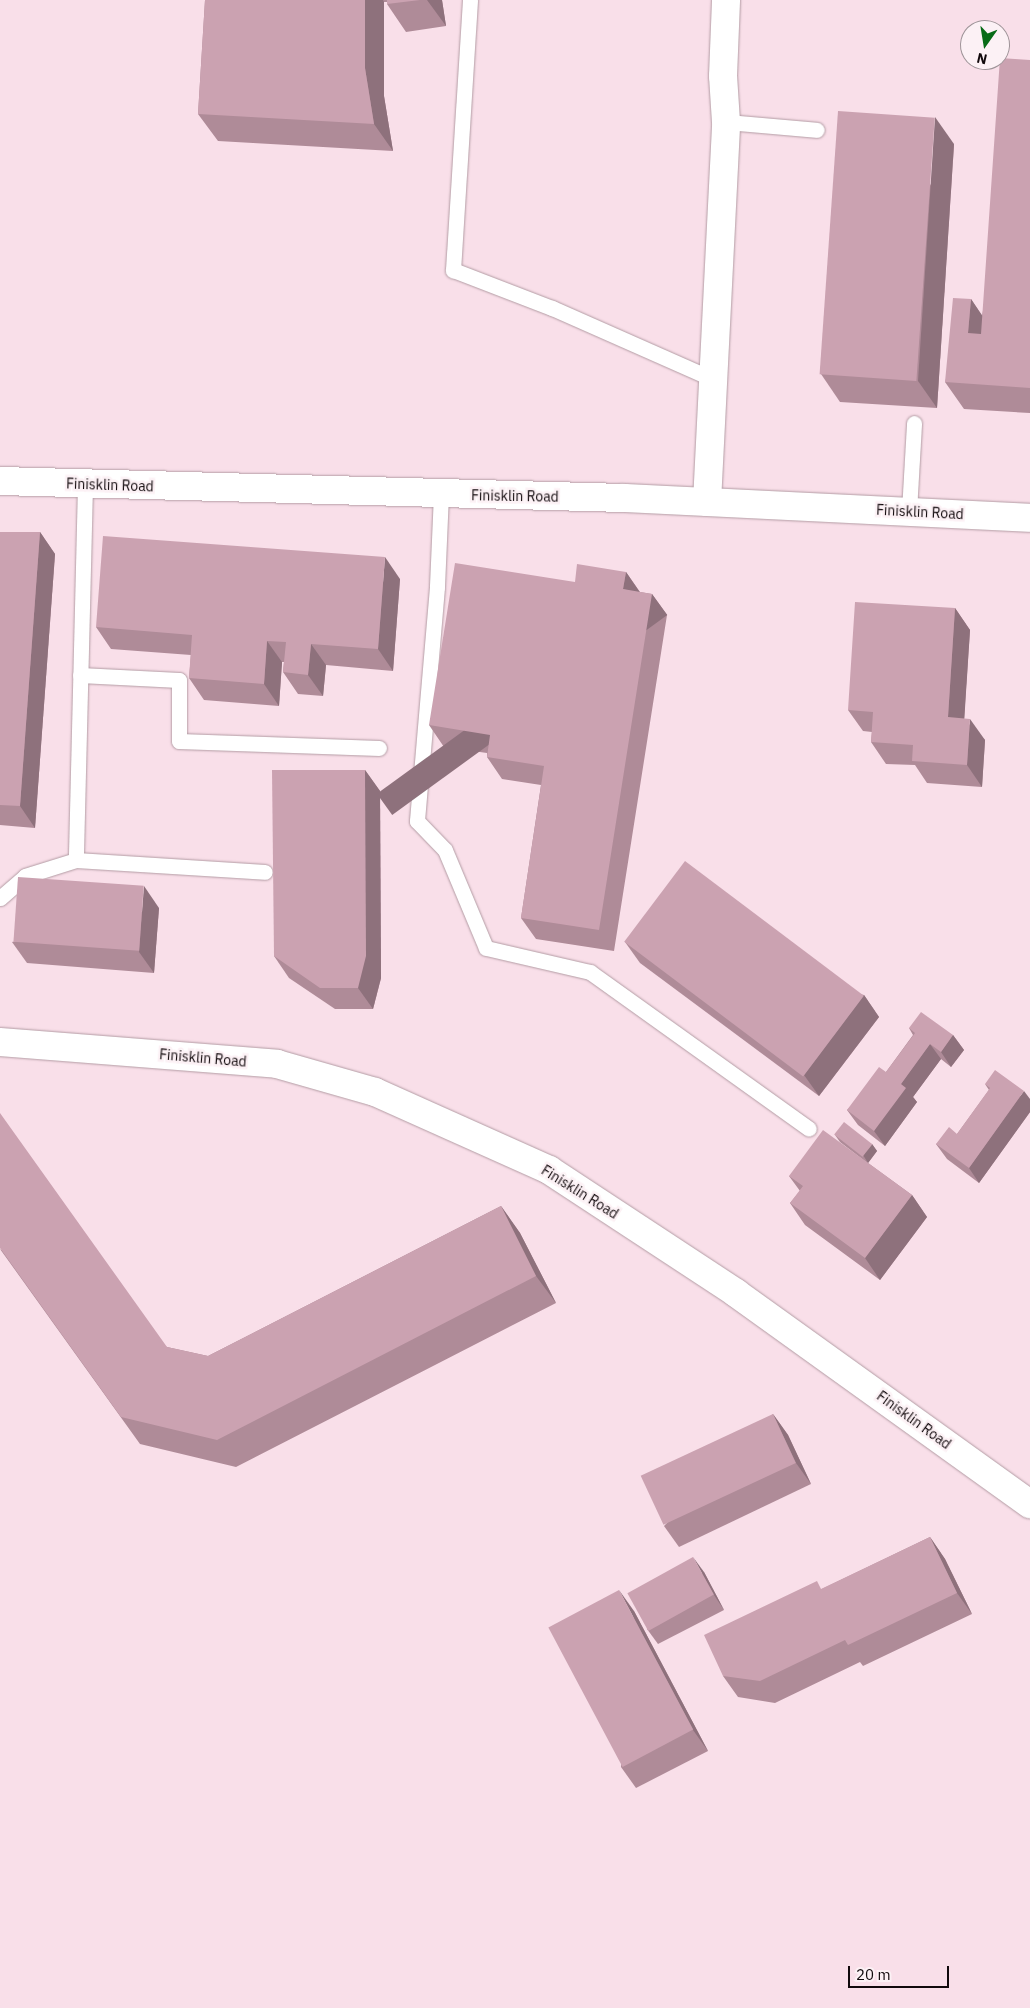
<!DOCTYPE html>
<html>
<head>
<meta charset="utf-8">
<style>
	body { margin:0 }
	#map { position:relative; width:1030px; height:2008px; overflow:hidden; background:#f9dfe9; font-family:"IBM Plex Sans",sans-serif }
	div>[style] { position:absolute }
	.roads { filter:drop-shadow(0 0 1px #b39ca4) drop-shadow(0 0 1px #b39ca4) }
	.lane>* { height:15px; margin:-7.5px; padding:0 7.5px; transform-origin:7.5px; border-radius:7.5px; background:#fff }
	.street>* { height:28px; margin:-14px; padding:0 14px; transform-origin:14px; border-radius:14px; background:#fff }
	.secondary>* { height:28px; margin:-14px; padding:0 14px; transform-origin:14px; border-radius:14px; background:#fff }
	.wall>* { inset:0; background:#af8b98 }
	.shaded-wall>* { inset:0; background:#8e717c; transform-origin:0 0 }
	.building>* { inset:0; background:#cba2b1; transform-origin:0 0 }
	span { translate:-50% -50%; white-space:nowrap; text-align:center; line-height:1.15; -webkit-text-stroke:5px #fcf1f5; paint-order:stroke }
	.street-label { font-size:14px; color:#11090c }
	.north { position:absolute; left:960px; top:20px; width:50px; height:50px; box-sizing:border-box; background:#fcf1f5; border:1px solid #9e9498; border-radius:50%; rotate:193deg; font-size:14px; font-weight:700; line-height:20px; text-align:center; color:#11090c }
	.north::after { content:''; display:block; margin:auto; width:18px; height:22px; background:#086b17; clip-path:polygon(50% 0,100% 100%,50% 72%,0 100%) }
	.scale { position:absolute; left:848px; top:1966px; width:101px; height:22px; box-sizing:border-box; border:2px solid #11090c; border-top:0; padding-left:6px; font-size:15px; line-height:18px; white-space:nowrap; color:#11090c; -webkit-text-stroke:4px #fcf1f5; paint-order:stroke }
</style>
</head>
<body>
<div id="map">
	<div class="roads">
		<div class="lane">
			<i style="left:470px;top:0;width:271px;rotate:93.6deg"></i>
			<i style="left:453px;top:270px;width:106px;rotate:21deg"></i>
			<i style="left:552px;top:308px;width:176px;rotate:23.8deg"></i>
			<i style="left:726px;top:122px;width:91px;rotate:5deg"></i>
			<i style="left:85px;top:485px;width:375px;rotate:91.4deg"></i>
			<i style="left:76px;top:860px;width:189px;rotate:3.6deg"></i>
			<i style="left:441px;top:494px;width:93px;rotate:92.5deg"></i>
			<i style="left:437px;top:587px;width:235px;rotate:94.9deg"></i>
			<i style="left:417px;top:821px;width:40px;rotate:46deg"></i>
			<i style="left:445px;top:850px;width:106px;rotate:67.3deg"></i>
			<i style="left:486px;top:948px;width:107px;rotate:13deg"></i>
			<i style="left:590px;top:972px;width:269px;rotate:35.6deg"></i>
			<i style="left:909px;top:511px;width:88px;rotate:-86.7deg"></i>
			<i style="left:80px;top:675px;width:99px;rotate:2.9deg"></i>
			<i style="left:179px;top:680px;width:61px;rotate:90deg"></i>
			<i style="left:179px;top:741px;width:200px;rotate:2deg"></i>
			<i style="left:0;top:898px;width:33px;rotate:-41deg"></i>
			<i style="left:25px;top:876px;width:53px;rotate:-17.4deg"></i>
		</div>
		<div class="street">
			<i style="left:707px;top:502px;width:380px;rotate:-87.1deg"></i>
			<i style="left:726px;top:122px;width:46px;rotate:-93.7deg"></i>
			<i style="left:723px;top:76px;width:76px;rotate:-87.7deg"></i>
		</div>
		<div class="secondary">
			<i style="left:0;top:481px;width:624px;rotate:1.56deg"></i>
			<i style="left:624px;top:498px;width:406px;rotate:2.8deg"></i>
			<i style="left:0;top:1042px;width:278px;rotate:4.5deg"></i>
			<i style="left:277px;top:1064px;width:102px;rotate:15.9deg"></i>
			<i style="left:375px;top:1092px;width:191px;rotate:24.1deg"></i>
			<i style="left:549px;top:1170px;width:224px;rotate:33.3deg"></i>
			<i style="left:736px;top:1293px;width:362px;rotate:35.7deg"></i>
		</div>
	</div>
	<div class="wall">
		<i style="clip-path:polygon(205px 0,442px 0,446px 26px,406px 32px,387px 4px,387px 2px,384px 2px,384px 96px,393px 151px,218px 141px,198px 114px)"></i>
		<i style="clip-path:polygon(1030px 60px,1030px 413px,964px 409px,945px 382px,971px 299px,982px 316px)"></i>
		<i style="clip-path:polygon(954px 144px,937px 408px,840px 402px,821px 374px)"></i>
		<i style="clip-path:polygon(0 532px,40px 532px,55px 554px,35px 828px,0 825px)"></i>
		<i style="clip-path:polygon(626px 572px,640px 592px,652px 594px,667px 615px,614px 951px,536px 939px,521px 918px,541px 785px,502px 779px,487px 757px,487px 753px,444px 747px,429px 725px,575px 582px)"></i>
		<i style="clip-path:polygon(400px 579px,393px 671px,326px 665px,323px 696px,298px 694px,283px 672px,284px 662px,282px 662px,279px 706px,204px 700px,189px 678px,191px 655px,111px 649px,96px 627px)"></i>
		<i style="clip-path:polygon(955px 608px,970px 630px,964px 719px,985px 740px,982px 787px,927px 783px,915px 765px,886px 764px,871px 742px,872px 732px,863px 731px,848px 710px)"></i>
		<i style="clip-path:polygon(365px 770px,380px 791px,381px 978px,373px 1009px,335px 1009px,289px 978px,274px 956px)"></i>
		<i style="clip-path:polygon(159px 908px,154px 973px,27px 963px,12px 942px)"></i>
		<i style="clip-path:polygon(625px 942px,864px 995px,879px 1017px,819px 1096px,640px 963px)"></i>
		<i style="clip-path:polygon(909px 1028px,953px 1035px,964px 1050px,951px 1067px,941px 1059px,913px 1097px,917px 1102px,885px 1146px,858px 1125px,847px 1110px,886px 1072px,913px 1035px)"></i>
		<i style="clip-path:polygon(985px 1084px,1030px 1099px,1030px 1112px,979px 1183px,947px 1159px,936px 1144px,957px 1134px,989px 1090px)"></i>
		<i style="clip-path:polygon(835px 1135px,872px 1144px,877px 1151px,868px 1163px,912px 1195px,927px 1217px,880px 1280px,805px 1225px,790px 1203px,800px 1191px,789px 1176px,866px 1162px,840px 1142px)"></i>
		<i style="clip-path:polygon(501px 1206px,520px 1233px,556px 1303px,236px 1467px,140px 1444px,0 1249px,167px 1347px,208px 1356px)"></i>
		<i style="clip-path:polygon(773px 1414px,788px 1435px,811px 1484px,679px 1547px,664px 1526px)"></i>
		<i style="clip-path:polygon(930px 1537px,945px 1559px,972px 1614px,863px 1666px,860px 1662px,775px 1703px,738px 1697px,723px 1676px,822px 1589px)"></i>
		<i style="clip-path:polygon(704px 1572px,724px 1610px,658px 1644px,647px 1629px)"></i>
		<i style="clip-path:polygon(634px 1611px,708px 1751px,636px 1788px,621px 1767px)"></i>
	</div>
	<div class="shaded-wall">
		<i style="clip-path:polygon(365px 0,383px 0,384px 2px,384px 96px,393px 151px,374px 124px,365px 68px)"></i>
		<i style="clip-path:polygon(427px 0,442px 0,446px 26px)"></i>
		<i style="clip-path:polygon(935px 117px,954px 144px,937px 408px,918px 381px)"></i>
		<i style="clip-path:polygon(971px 299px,990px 327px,988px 360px,968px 333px)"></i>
		<i style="clip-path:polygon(40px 532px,55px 554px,35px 828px,20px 806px)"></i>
		<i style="clip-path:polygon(385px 557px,400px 579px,393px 671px,378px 649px)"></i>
		<i style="clip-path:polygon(626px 572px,641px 594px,623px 589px)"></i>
		<i style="left:652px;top:594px;width:26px;height:340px;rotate:54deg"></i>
		<i style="clip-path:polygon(955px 608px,970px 630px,963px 739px,948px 717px)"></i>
		<i style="clip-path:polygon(267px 641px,282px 662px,279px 706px,264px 684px)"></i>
		<i style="clip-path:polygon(311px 644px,326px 665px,323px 696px,308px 675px)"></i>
		<i style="clip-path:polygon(970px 719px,985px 740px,982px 787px,967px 765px)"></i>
		<i style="clip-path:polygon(365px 770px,380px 791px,381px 978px,373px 1009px,358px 988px)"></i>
		<i style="clip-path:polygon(144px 886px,159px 908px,154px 973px,139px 952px)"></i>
		<i style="clip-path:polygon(864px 995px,879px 1017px,819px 1096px,804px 1075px)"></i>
		<i style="clip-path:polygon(953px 1035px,964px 1050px,951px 1067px,941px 1052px)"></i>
		<i style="clip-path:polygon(930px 1044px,941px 1059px,913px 1097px,917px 1102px,885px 1146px,874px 1131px,901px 1084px)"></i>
		<i style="clip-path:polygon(1024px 1091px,1030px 1099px,1030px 1112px,979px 1183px,969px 1168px)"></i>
		<i style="clip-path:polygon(872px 1144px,877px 1151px,868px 1163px,863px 1155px)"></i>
		<i style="clip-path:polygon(912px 1195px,927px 1217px,880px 1280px,865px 1258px)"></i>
		<i style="clip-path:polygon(501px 1206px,520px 1233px,556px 1303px,536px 1276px)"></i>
		<i style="clip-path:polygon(773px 1414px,788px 1435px,811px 1484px,796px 1463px)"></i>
		<i style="clip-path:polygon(930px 1537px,945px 1559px,972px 1614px,957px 1593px)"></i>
		<i style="clip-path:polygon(693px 1557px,704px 1572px,724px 1610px,714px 1595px)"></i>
		<i style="clip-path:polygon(619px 1590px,634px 1611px,708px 1751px,693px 1730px)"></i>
	</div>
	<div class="building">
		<i style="clip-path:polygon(205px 0,365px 0,365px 68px,374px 124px,198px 114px)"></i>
		<i style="clip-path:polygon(387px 0,420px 0,387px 4px)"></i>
		<i style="clip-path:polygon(1000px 58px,1030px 60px,1030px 388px,945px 382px,953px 298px,971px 299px,968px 333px,981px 334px)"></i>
		<i style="left:838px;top:111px;width:97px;height:264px;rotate:4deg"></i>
		<i style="clip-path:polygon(0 532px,40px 532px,20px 806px,0 805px)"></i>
		<i style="clip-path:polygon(103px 536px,385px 557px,378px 649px,311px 644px,308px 675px,283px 672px,286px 642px,267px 641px,264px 684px,189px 678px,192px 635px,96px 627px)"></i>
		<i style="clip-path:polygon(455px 563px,575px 582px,577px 564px,626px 572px,623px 589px,652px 594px,599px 930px,521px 918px,544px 766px,487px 757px,490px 735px,429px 725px)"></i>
		<i style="clip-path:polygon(855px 602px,955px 608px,948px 717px,970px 719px,967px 765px,912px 761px,913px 745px,871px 742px,873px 712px,848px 710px)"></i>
		<i style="clip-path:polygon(272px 770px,365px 770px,366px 956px,358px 988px,320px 988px,274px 956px)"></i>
		<i style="left:685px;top:861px;width:224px;height:101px;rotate:37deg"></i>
		<i style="left:18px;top:877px;width:126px;height:65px;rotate:4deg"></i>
		<i style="clip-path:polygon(921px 1012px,953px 1035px,941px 1052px,930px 1044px,901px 1084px,906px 1088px,874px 1131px,847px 1110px,879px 1067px,886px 1072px,915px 1033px,909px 1028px)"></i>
		<i style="clip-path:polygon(995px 1070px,1024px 1091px,969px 1168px,936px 1144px,949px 1127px,957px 1134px,990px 1088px,985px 1084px)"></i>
		<i style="clip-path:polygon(0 1113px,167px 1347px,208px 1356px,501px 1206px,536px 1276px,217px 1440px,121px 1417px,0 1248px)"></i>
		<i style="left:844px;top:1122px;width:36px;height:16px;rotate:38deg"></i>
		<i style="clip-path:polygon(823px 1130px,912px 1195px,865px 1258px,790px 1203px,803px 1186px,789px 1176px)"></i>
		<i style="left:773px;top:1414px;width:54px;height:146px;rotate:65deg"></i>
		<i style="clip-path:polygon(930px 1537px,957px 1593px,848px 1645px,845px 1640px,760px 1681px,723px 1676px,704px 1635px,817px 1581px,821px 1589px)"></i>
		<i style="left:693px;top:1557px;width:43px;height:75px;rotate:61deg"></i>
		<i style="left:619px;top:1590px;width:158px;height:80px;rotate:62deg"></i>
	</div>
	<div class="street-label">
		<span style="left:110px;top:485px;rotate:2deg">Finisklin Road</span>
		<span style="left:515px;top:496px;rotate:1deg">Finisklin Road</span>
		<span style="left:920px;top:512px;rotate:3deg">Finisklin Road</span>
		<span style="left:203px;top:1058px;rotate:5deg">Finisklin Road</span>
		<span style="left:580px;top:1192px;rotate:32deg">Finisklin Road</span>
		<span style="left:914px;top:1420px;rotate:36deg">Finisklin Road</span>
	</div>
	<div class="north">N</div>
	<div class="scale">20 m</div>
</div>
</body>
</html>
